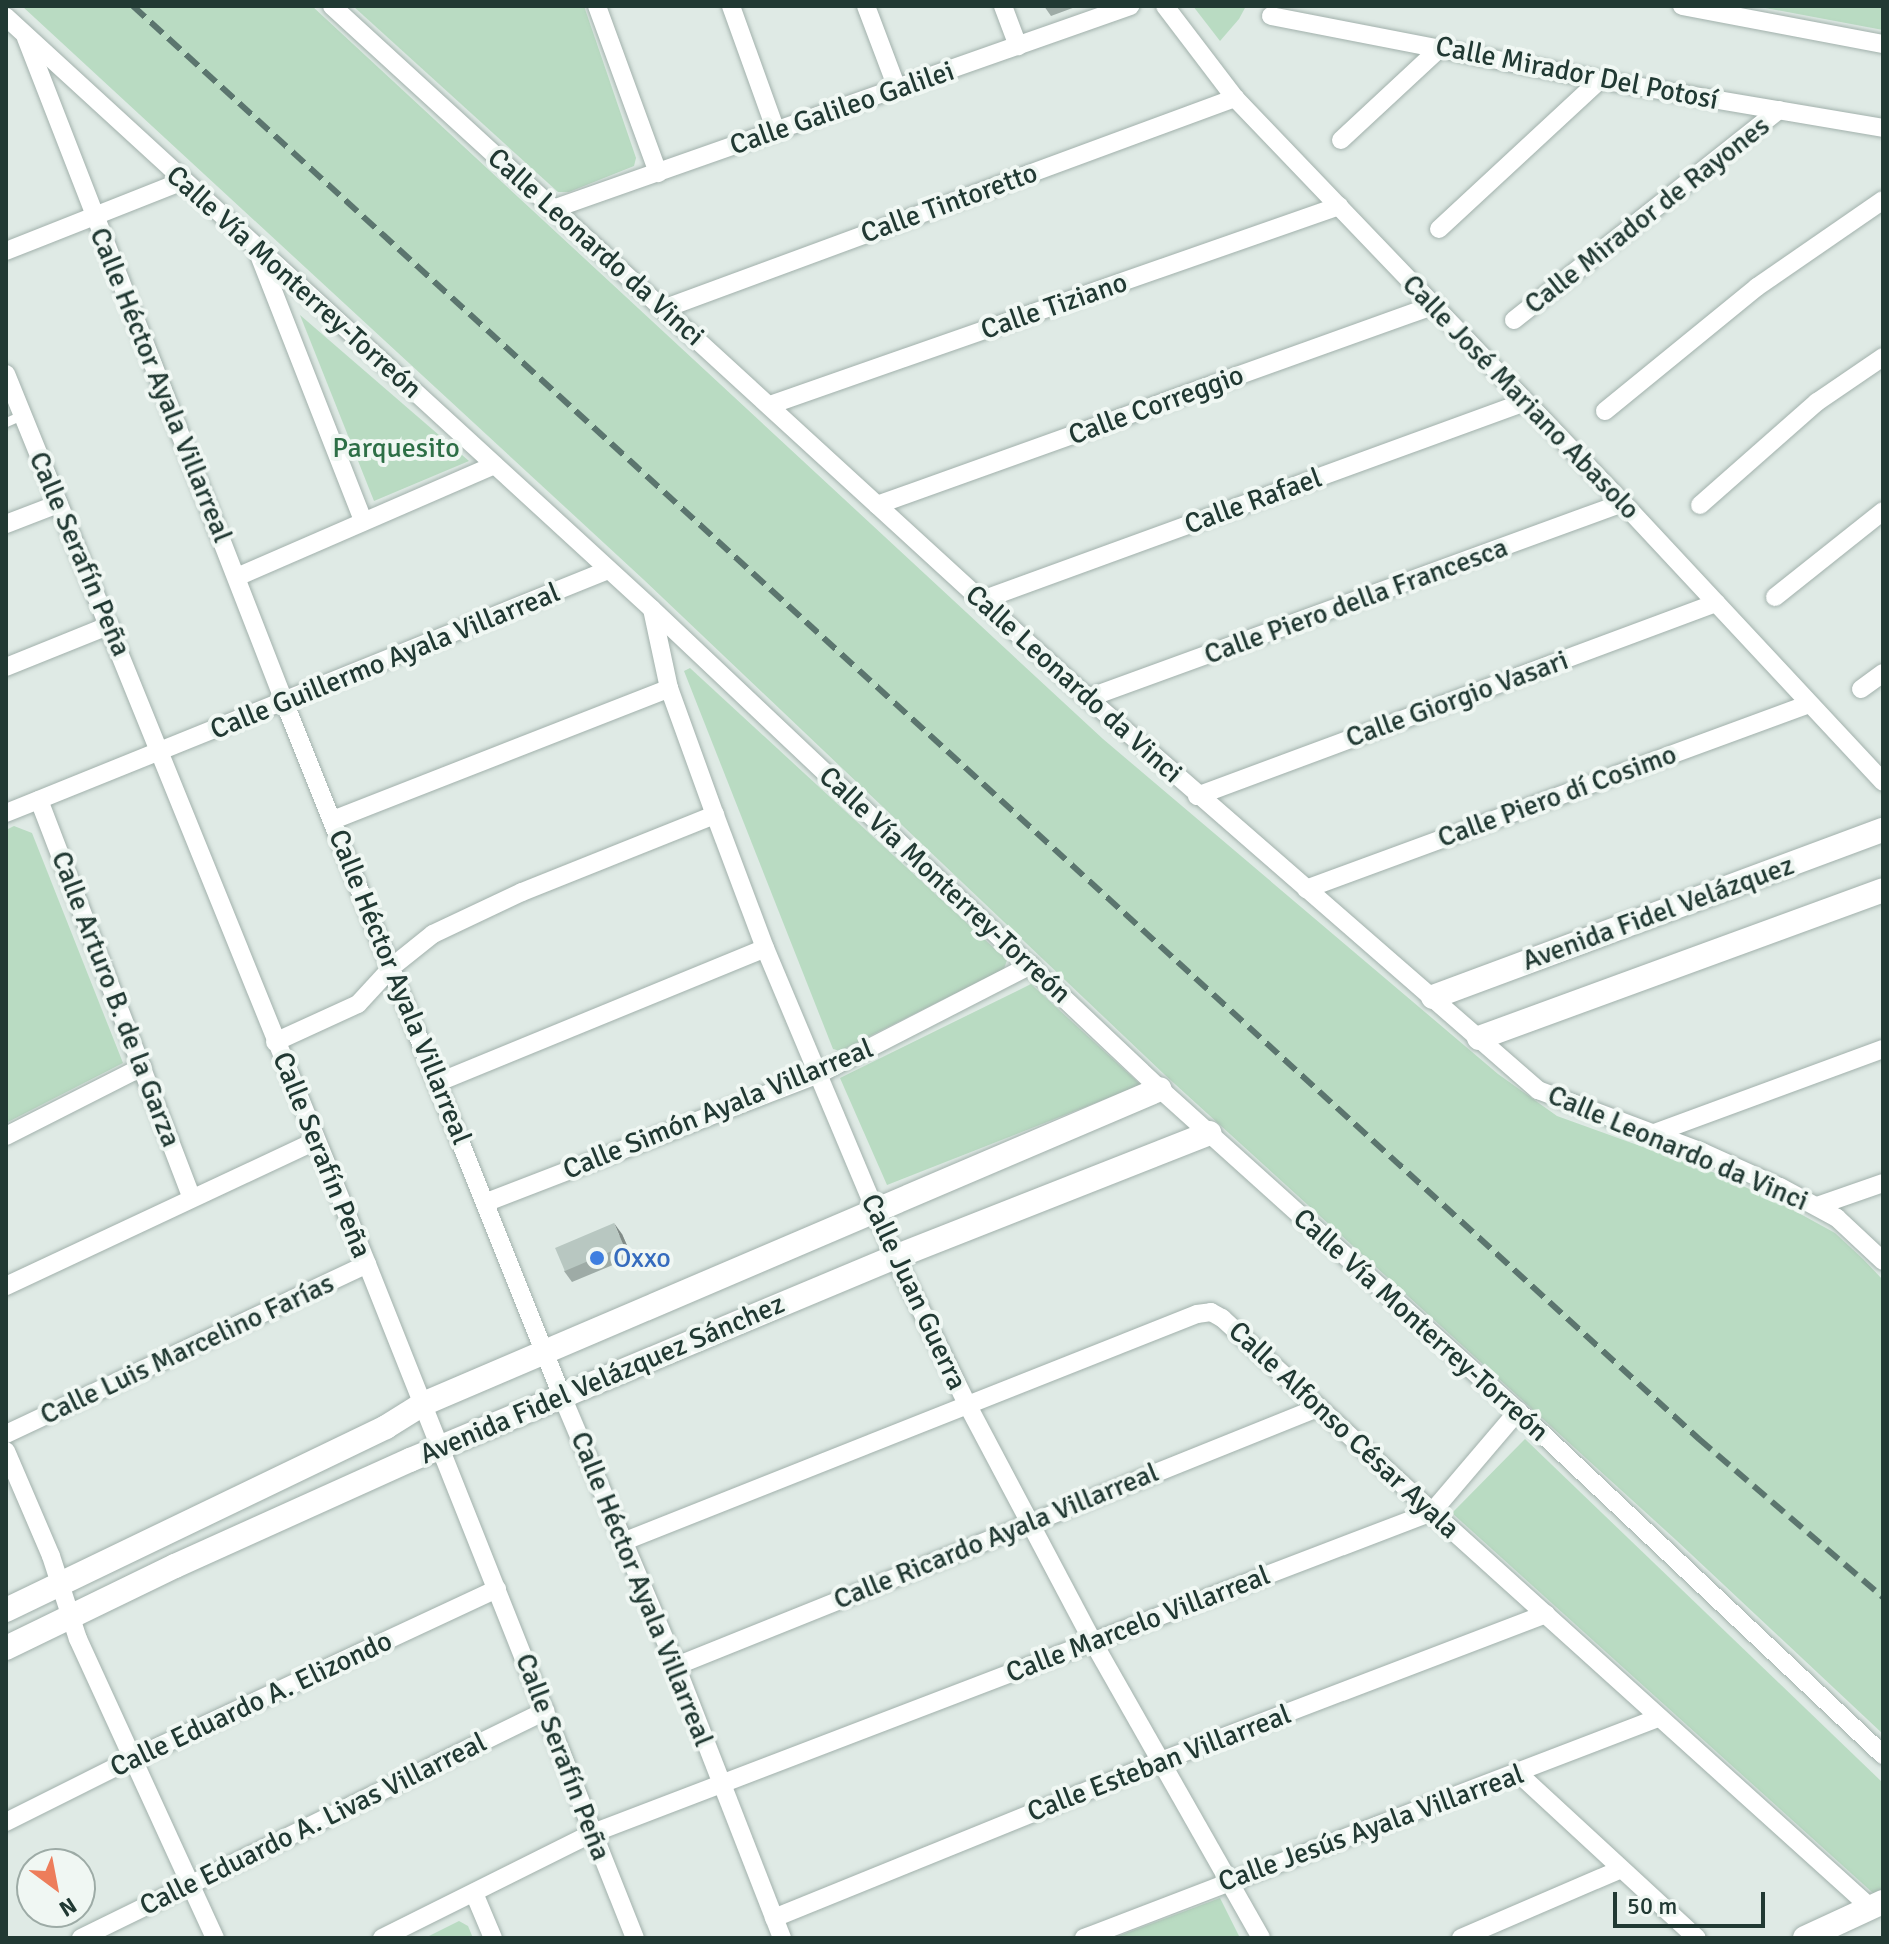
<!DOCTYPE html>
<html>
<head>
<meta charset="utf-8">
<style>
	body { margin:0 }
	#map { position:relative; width:1889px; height:1944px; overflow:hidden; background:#dfeae5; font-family:Signika,sans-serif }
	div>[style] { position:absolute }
	.green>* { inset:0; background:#b9dbc2 }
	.roads { filter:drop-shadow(0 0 2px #a2b1ac) drop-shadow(0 0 2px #a2b1ac) }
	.service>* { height:9px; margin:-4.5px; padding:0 4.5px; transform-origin:4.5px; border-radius:4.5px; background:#fff }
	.minor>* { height:18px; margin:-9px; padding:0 9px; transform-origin:9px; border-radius:9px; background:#fff }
	.tertiary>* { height:24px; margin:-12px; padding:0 12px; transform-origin:12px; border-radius:12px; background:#fff }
	.rail>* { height:6px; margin-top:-3px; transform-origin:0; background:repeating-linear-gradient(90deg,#5b756e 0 16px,transparent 0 24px) }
	.wall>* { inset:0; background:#9eaba6 }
	.shaded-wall>* { inset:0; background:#818b87 }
	.building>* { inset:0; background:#b8c7c1; transform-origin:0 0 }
	.dots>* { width:22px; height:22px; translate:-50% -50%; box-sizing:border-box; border:4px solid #f0f7f3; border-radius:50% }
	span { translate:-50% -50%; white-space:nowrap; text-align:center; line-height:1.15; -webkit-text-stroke:8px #f0f7f3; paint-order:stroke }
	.street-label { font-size:28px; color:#213933 }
	.park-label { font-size:28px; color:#2d6f46 }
	.shop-label { font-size:28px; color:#366cbe }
	.left { translate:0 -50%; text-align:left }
	.frame { position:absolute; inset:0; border:8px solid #213933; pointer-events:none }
	.north { position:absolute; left:16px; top:1848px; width:80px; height:80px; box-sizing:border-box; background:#f0f7f3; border:2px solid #9daba6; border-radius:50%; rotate:148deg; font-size:22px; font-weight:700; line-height:32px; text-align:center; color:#213933 }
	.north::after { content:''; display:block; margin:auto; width:28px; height:36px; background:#ed7d5b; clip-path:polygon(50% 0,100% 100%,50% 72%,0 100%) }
	.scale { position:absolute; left:1613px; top:1892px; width:152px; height:36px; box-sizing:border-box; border:4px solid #213933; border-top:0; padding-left:10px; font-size:24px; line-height:28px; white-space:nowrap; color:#213933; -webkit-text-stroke:6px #f0f7f3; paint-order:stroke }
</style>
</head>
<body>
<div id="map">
	<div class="green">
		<i style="clip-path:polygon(22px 6px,312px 6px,1103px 739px,1498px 1074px,1557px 1116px,1715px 1173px,1784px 1205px,1835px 1233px,1863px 1259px,1883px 1280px,1883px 1734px,1676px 1540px,1165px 1075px,643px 579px)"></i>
		<i style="clip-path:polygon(353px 6px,584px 6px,636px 158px,634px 166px,569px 192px,558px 192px)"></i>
		<i style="clip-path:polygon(1193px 6px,1246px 6px,1239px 19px,1220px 41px)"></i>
		<i style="clip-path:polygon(1755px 6px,1883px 6px,1883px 30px)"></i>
		<i style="clip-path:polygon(300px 315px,469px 461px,374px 501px)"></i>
		<i style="clip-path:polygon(690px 668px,1007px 960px,1004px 969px,840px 1051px,833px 1049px,684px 671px)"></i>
		<i style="clip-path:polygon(14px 826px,32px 833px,123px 1063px,6px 1123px,6px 830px)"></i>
		<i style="clip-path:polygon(1031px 984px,1141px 1085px,887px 1185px,840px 1078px)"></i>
		<i style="clip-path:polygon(1525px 1439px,1883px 1783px,1883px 1889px,1873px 1893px,1452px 1513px)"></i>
		<i style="clip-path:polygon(1220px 1898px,1240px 1938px,1113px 1938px)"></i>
		<i style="clip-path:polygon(459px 1921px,468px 1926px,473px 1938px,425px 1938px)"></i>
	</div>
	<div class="roads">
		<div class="service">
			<i style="left:6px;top:422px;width:17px;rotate:-24deg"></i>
		</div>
		<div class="minor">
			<i style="left:332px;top:6px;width:1025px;rotate:42.47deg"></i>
			<i style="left:1088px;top:698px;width:597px;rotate:41.06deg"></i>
			<i style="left:1538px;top:1090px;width:175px;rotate:20.7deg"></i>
			<i style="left:1702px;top:1152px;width:85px;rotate:24.2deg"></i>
			<i style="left:1780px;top:1187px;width:65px;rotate:28.5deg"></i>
			<i style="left:1837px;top:1218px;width:63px;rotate:43.1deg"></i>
			<i style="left:597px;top:6px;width:178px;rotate:69.9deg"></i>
			<i style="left:731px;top:6px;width:133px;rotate:70.2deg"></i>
			<i style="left:866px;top:6px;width:88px;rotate:69.3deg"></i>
			<i style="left:1003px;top:6px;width:43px;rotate:69.4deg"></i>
			<i style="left:1165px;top:6px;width:116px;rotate:52.7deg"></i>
			<i style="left:1235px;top:98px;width:561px;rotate:46.23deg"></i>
			<i style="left:1623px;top:503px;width:381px;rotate:47deg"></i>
			<i style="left:1682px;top:6px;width:205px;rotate:10.7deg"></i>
			<i style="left:1271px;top:16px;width:335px;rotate:11deg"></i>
			<i style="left:1600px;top:80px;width:287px;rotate:9.6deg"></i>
			<i style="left:6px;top:17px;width:876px;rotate:42.5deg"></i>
			<i style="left:652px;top:609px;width:699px;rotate:43.38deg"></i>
			<i style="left:1160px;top:1089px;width:482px;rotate:42deg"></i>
			<i style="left:1518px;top:1411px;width:502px;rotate:43.3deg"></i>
			<i style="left:26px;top:38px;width:711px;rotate:68.74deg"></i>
			<i style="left:284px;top:701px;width:749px;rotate:68.2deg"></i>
			<i style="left:562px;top:1396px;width:293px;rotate:67.1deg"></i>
			<i style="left:676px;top:1666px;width:292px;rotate:68.7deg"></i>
			<i style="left:1341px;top:140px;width:135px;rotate:-42.9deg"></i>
			<i style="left:553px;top:209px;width:612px;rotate:-19.38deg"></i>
			<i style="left:1439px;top:229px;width:219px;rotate:-42.8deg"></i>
			<i style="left:6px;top:251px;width:190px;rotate:-21.6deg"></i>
			<i style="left:259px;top:255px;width:286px;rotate:68.6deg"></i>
			<i style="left:663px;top:309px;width:610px;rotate:-20.25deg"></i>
			<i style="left:1514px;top:320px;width:338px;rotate:-38.4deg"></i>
			<i style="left:6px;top:374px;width:960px;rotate:67.92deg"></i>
			<i style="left:367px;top:1264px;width:725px;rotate:68.32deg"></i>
			<i style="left:770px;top:405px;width:603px;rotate:-19.28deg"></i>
			<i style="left:1605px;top:411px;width:196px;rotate:-39.2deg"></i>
			<i style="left:1757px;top:287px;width:153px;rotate:-34.6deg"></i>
			<i style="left:877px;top:505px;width:593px;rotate:-19.72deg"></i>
			<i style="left:1700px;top:505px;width:156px;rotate:-41.4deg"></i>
			<i style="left:1817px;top:402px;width:80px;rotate:-34.3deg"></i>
			<i style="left:6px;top:524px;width:56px;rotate:-21deg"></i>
			<i style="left:237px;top:577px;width:280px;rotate:-23.5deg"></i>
			<i style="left:1775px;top:597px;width:138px;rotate:-38.5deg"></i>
			<i style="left:982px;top:600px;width:578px;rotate:-20.03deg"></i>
			<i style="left:652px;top:609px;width:81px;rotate:77.9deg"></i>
			<i style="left:669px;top:688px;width:135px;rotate:70.1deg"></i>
			<i style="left:715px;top:815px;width:142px;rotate:69.4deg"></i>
			<i style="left:765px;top:948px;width:335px;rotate:67.2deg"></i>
			<i style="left:895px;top:1257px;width:164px;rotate:63.9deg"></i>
			<i style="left:967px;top:1404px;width:269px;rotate:62.1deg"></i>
			<i style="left:1093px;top:1642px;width:340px;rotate:60.4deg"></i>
			<i style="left:6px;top:667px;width:112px;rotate:-22deg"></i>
			<i style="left:1861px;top:689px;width:27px;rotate:-36deg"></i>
			<i style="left:1088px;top:698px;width:569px;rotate:-20.03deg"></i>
			<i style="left:1197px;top:796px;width:554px;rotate:-20.4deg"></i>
			<i style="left:39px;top:800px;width:426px;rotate:69deg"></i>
			<i style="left:6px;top:813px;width:649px;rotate:-21.98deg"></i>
			<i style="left:333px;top:820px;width:361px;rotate:-21.4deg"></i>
			<i style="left:1306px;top:889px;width:536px;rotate:-20.19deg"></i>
			<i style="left:275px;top:1042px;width:91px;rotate:-24.6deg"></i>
			<i style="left:358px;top:1004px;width:52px;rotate:-47.4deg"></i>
			<i style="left:393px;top:966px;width:51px;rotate:-38.7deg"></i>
			<i style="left:433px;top:934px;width:98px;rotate:-25.3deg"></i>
			<i style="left:522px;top:892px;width:208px;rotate:-21.8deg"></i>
			<i style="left:439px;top:1082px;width:352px;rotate:-22.3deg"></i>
			<i style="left:1652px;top:1134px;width:246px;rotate:-20.2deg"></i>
			<i style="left:6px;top:1136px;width:153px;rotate:-26.9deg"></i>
			<i style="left:487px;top:1202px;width:356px;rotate:-21.1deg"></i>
			<i style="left:819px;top:1074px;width:238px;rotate:-27.2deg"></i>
			<i style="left:1817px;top:1206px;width:70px;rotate:-19.2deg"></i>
			<i style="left:6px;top:1286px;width:342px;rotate:-25.1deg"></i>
			<i style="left:6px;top:1434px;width:399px;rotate:-25.2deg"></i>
			<i style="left:6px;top:1451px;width:114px;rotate:66.8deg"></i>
			<i style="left:51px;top:1556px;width:87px;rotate:72deg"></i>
			<i style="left:78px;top:1639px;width:329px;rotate:65.4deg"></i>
			<i style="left:625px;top:1541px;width:615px;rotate:-21.65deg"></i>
			<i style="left:1197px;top:1314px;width:14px;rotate:-8deg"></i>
			<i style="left:1211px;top:1312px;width:13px;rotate:29deg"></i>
			<i style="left:1222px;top:1318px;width:286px;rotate:42.7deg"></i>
			<i style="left:1432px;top:1512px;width:591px;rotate:42.05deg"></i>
			<i style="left:676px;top:1666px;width:691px;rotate:-21.92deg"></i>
			<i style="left:1519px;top:1774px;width:242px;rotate:42.7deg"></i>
			<i style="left:6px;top:1822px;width:139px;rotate:-26.6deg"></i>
			<i style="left:130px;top:1760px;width:405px;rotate:-25deg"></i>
			<i style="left:474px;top:1893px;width:49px;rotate:67.1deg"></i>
			<i style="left:774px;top:1918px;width:418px;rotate:-22.1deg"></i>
			<i style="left:1161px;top:1761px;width:412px;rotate:-20.9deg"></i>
			<i style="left:81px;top:1938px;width:517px;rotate:-26.07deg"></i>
			<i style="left:382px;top:1938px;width:236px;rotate:-26.5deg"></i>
			<i style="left:593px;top:1833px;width:898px;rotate:-20.94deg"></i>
			<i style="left:1432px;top:1512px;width:133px;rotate:-49.6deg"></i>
			<i style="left:1084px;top:1938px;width:615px;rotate:-20.97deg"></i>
			<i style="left:1461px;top:1938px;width:174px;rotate:-23.3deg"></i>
		</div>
		<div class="tertiary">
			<i style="left:1433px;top:997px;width:480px;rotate:-20.4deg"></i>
			<i style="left:1479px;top:1038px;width:430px;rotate:-20.1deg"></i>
			<i style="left:6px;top:1610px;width:422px;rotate:-25.7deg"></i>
			<i style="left:386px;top:1427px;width:44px;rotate:-31.9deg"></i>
			<i style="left:423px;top:1404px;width:801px;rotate:-23.14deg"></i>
			<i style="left:6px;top:1648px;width:188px;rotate:-25.9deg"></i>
			<i style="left:175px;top:1566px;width:258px;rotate:-24.3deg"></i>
			<i style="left:410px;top:1460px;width:526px;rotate:-22.71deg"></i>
			<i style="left:895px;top:1257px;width:338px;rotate:-21.5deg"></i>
			<i style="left:1805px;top:1938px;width:86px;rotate:-24.8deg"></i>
		</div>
	</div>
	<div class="rail">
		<i style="left:133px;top:6px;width:2123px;rotate:42.46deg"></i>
		<i style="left:1699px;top:1439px;width:243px;rotate:40.7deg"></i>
	</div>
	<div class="wall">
		<i style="clip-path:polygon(1044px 6px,1078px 6px,1051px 16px)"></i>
		<i style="clip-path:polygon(622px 1234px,632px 1257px,572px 1282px,564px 1271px)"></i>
	</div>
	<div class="shaded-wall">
		<i style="clip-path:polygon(614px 1223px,622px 1234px,632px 1257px,624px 1246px)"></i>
	</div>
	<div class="building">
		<i style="left:614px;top:1223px;width:25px;height:64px;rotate:67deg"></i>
	</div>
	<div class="dots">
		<i style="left:597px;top:1258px;background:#3f7fe0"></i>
	</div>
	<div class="street-label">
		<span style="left:1577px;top:73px;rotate:11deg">Calle Mirador Del Potosí</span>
		<span style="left:842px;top:108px;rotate:-19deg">Calle Galileo Galilei</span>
		<span style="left:949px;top:203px;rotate:-20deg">Calle Tintoretto</span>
		<span style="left:1647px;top:215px;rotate:-38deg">Calle Mirador de Rayones</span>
		<span style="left:596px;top:247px;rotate:42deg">Calle Leonardo da Vinci</span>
		<span style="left:294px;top:282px;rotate:42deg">Calle Vía Monterrey-Torreón</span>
		<span style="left:1054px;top:306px;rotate:-19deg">Calle Tiziano</span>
		<span style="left:161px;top:385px;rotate:68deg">Calle Héctor Ayala Villarreal</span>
		<span style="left:1521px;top:397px;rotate:46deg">Calle José Mariano Abasolo</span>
		<span style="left:1156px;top:405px;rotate:-20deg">Calle Correggio</span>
		<span style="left:1253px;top:501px;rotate:-20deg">Calle Rafael</span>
		<span style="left:80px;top:554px;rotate:67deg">Calle Serafín Peña</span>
		<span style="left:1356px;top:601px;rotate:-20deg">Calle Piero della Francesca</span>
		<span style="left:385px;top:661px;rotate:-22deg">Calle Guillermo Ayala Villarreal</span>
		<span style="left:1074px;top:684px;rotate:42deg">Calle Leonardo da Vinci</span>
		<span style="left:1457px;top:699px;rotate:-20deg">Calle Giorgio Vasari</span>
		<span style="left:1557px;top:796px;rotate:-20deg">Calle Piero dí Cosimo</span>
		<span style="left:945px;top:885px;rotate:43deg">Calle Vía Monterrey-Torreón</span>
		<span style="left:1658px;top:913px;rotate:-20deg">Avenida Fidel Velázquez</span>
		<span style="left:400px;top:987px;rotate:68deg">Calle Héctor Ayala Villarreal</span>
		<span style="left:116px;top:999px;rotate:69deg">Calle Arturo B. de la Garza</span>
		<span style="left:718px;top:1109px;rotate:-22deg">Calle Simón Ayala Villarreal</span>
		<span style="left:1678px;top:1148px;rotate:23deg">Calle Leonardo da Vinci</span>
		<span style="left:322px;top:1155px;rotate:68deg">Calle Serafín Peña</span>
		<span style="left:914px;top:1292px;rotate:65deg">Calle Juan Guerra</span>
		<span style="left:1421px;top:1325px;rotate:42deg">Calle Vía Monterrey-Torreón</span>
		<span style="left:187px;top:1349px;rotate:-25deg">Calle Luis Marcelino Farías</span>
		<span style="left:602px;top:1379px;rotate:-23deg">Avenida Fidel Velázquez Sánchez</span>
		<span style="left:1344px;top:1430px;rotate:43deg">Calle Alfonso César Ayala</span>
		<span style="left:996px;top:1536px;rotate:-22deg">Calle Ricardo Ayala Villarreal</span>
		<span style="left:642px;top:1589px;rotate:68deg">Calle Héctor Ayala Villarreal</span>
		<span style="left:1138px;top:1624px;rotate:-21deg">Calle Marcelo Villarreal</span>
		<span style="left:251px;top:1704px;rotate:-25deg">Calle Eduardo A. Elizondo</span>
		<span style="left:563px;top:1757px;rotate:69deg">Calle Serafín Peña</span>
		<span style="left:1159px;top:1763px;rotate:-21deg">Calle Esteban Villarreal</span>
		<span style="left:313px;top:1824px;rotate:-26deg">Calle Eduardo A. Livas Villarreal</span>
		<span style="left:1371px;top:1828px;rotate:-20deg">Calle Jesús Ayala Villarreal</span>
	</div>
	<div class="park-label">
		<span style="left:396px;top:448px">Parquesito</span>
	</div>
	<div class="shop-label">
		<span class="left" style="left:613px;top:1258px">Oxxo</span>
	</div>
	<div class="frame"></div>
	<div class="north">N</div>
	<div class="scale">50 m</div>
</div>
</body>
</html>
